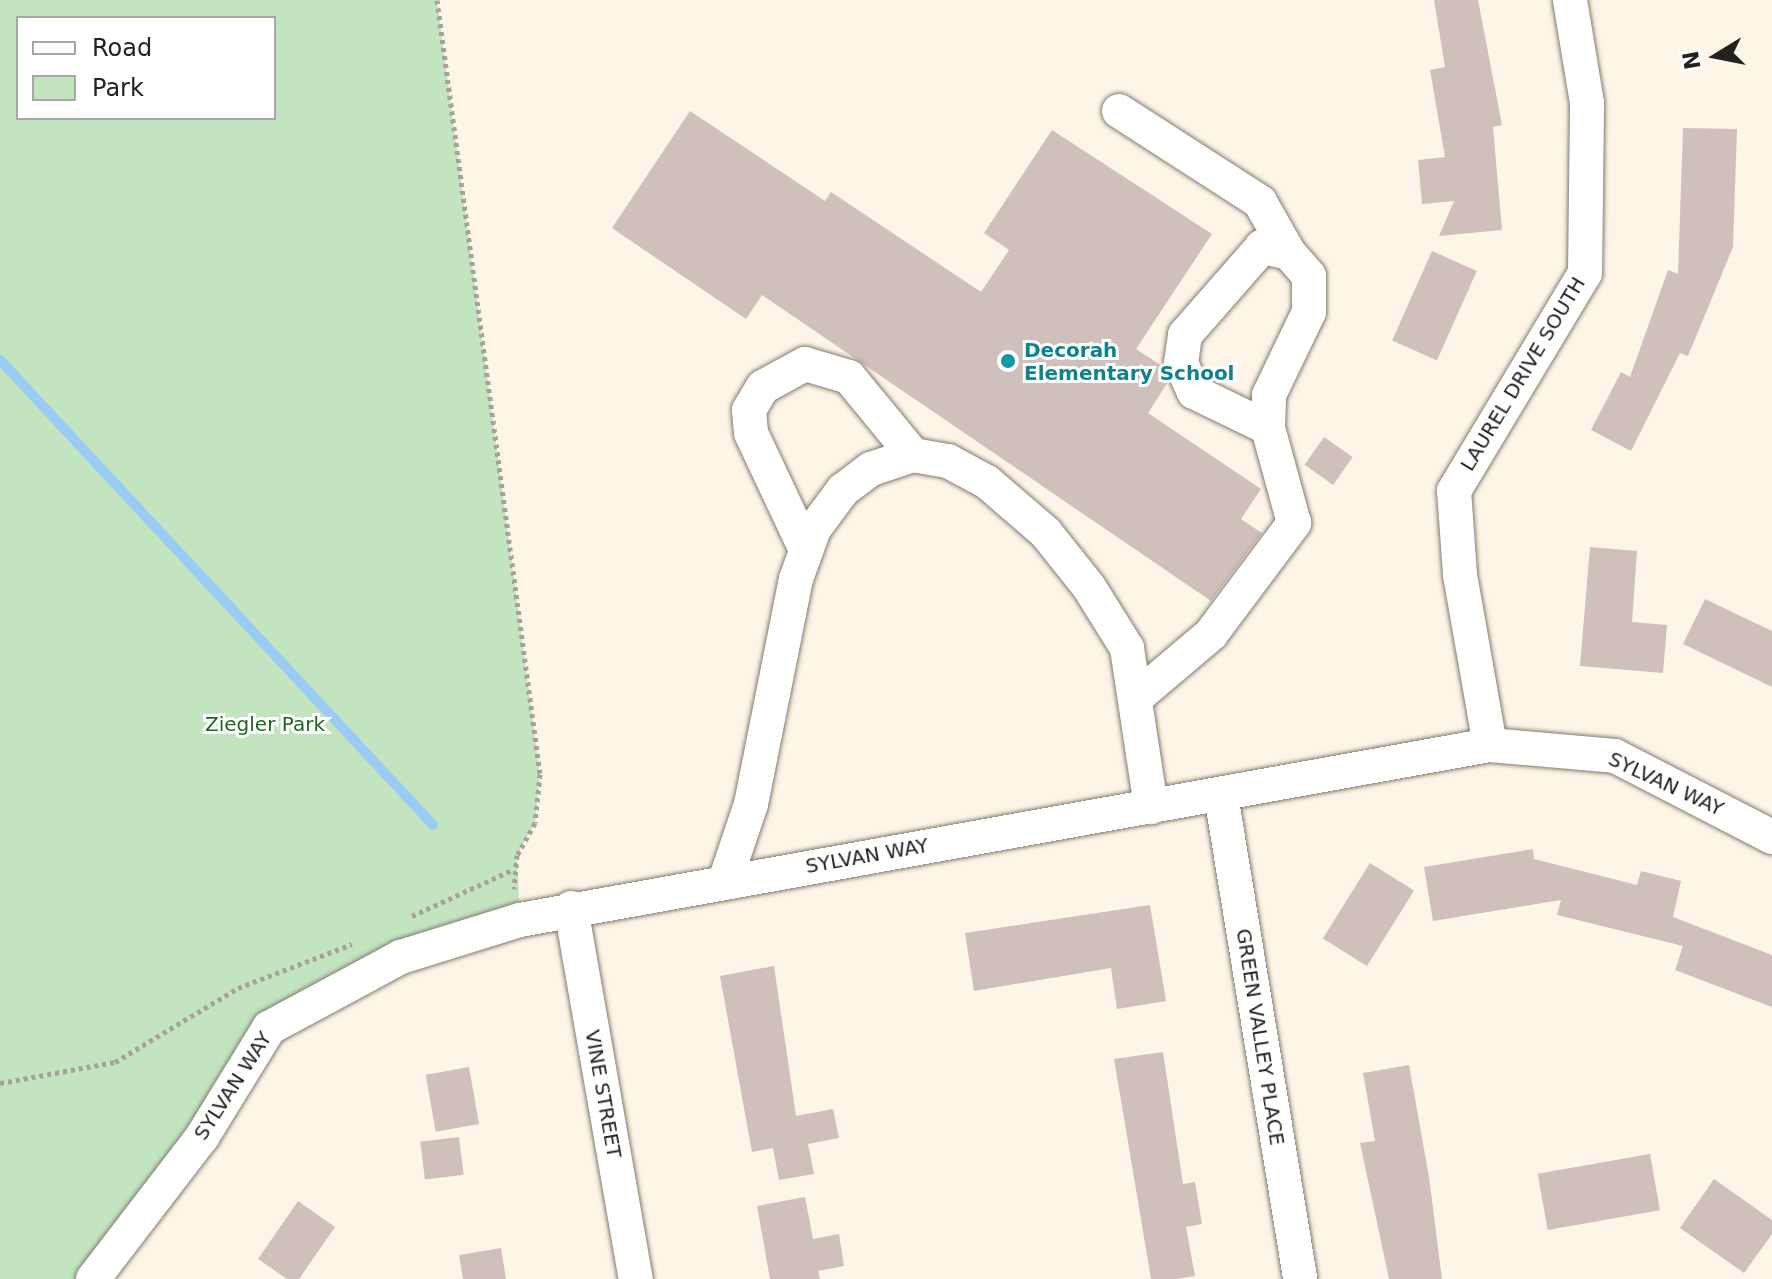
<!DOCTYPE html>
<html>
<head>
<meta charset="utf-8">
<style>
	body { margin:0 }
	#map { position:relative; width:1772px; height:1279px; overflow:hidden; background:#fdf5e7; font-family:"DejaVu Sans",sans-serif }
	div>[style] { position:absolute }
	.green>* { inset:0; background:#c2e5c0 }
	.stream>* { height:10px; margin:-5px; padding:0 5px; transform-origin:5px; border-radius:5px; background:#99cbf4 }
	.building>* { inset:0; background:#d0c0bb; transform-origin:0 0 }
	.path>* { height:5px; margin-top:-2.5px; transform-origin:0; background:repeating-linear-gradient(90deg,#a7a197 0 4px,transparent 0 8px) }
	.roads { filter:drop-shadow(0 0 2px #827b70) drop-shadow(0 0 2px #827b70) }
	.minor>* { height:34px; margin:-17px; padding:0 17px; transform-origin:17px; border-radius:17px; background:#fff }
	.dots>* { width:22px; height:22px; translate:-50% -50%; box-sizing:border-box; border:4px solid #fff; border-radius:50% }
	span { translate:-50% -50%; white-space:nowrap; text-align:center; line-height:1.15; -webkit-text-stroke:6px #fff; paint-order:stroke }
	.culture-label { font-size:20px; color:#0d838f; font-weight:700 }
	.left { translate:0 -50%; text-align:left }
	.street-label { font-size:20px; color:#25221e }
	.park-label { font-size:20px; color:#1c661e }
	.legend { position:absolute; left:16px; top:16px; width:260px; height:104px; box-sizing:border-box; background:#fff; border:2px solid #a8a7a5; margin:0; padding:10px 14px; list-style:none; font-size:24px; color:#25221e }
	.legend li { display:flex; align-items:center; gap:16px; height:40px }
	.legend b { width:40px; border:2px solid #a8a7a5 }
	.north { position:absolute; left:1676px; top:16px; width:80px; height:80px; -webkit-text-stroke:6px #fff; paint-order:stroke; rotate:260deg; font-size:22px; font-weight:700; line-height:32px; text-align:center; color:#25221e }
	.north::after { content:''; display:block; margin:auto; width:28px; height:36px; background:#25221e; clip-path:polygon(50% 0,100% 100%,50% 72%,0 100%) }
</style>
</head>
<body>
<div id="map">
	<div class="green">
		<i style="clip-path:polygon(evenodd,0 0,437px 0,540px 774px,535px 823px,517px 855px,520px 920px,270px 1028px,92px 1279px,0 1279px,0 0,18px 18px,274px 18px,274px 118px,18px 118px,18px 18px)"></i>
	</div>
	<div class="stream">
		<i style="left:0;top:360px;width:635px;rotate:47.04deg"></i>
	</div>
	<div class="building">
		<i style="clip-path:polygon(1434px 0,1478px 0,1502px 125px,1493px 127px,1502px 230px,1439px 236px,1454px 201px,1422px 204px,1418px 160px,1445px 157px,1430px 70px,1445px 67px)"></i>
		<i style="clip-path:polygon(690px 111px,825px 201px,831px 192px,981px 292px,1009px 250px,984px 233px,1052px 130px,1212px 234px,1136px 349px,1162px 366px,1168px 382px,1148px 413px,1261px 489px,1241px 519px,1262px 533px,1211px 601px,762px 295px,746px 319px,612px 228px)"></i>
		<i style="clip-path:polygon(1683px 128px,1737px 129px,1733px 247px,1688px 356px,1680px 353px,1631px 451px,1591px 430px,1621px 372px,1630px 377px,1668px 270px,1678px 274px)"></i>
		<i style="left:1432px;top:251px;width:49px;height:98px;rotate:24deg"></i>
		<i style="left:1324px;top:437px;width:35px;height:34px;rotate:35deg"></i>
		<i style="clip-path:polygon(1590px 547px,1637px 551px,1632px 622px,1667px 625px,1663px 673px,1580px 666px)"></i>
		<i style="clip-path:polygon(1705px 599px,1772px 631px,1772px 687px,1683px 644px)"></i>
		<i style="clip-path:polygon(1533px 849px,1534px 859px,1637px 885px,1641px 871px,1681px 881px,1673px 917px,1772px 955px,1772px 1007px,1675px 970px,1683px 946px,1557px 915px,1561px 900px,1433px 921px,1424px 867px)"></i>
		<i style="left:1370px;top:863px;width:52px;height:89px;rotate:32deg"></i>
		<i style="clip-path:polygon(1150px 905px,1166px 1001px,1117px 1009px,1111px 968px,974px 991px,965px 933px)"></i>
		<i style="clip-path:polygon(774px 966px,796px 1116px,833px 1109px,839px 1138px,808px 1144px,814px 1174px,779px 1180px,773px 1148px,752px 1152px,720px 976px)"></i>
		<i style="clip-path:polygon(1163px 1052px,1183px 1184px,1195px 1182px,1202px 1224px,1186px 1227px,1195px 1276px,1177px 1279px,1151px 1279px,1114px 1059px)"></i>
		<i style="clip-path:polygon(1409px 1065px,1429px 1177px,1442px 1279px,1389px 1279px,1360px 1143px,1375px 1141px,1363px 1073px)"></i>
		<i style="left:469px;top:1067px;width:58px;height:44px;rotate:80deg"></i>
		<i style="left:459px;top:1137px;width:38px;height:39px;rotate:83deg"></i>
		<i style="left:1650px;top:1154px;width:57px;height:114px;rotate:80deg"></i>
		<i style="clip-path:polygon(1714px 1179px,1772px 1220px,1772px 1234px,1744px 1273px,1680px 1228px)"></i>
		<i style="clip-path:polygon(805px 1197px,813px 1239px,839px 1234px,844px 1266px,818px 1271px,820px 1279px,770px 1279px,757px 1206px)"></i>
		<i style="clip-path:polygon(298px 1201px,335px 1227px,299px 1279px,287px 1279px,258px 1259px)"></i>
		<i style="clip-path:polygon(501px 1248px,506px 1279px,463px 1279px,459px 1255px)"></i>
	</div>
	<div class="path">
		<i style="left:437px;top:0;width:781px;rotate:82.42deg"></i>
		<i style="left:540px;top:774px;width:49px;rotate:95.8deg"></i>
		<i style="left:535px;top:823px;width:37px;rotate:119deg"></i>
		<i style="left:517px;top:855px;width:34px;rotate:95deg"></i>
		<i style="left:412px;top:916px;width:112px;rotate:-24.7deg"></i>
		<i style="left:0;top:1083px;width:117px;rotate:-10.3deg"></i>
		<i style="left:115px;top:1062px;width:144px;rotate:-31deg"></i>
		<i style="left:238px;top:988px;width:122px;rotate:-21.1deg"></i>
	</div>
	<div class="roads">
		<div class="minor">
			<i style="left:1119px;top:111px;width:168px;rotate:32.8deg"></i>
			<i style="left:1260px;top:202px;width:59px;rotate:60.4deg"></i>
			<i style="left:806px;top:550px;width:129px;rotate:-115.2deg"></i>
			<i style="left:751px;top:433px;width:23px;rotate:-95deg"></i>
			<i style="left:749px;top:410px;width:27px;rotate:-59deg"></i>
			<i style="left:763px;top:387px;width:48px;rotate:-28.7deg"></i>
			<i style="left:805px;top:364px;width:46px;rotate:16.5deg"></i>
			<i style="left:849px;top:377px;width:101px;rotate:50.6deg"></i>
			<i style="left:1138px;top:696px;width:96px;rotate:-40.3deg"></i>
			<i style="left:1211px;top:634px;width:139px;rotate:-53.2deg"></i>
			<i style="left:1294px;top:523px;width:98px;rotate:-105.3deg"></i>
			<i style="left:1268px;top:428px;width:33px;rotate:-88deg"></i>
			<i style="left:1269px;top:395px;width:92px;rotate:-64.3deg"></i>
			<i style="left:1309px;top:312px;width:36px;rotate:-90deg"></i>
			<i style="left:1309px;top:276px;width:30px;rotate:-131deg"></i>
			<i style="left:1289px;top:253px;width:28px;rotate:-167deg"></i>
			<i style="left:1262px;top:247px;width:117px;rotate:131.2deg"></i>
			<i style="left:1185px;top:335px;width:28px;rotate:98deg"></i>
			<i style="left:1181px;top:363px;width:32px;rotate:66deg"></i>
			<i style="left:1194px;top:392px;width:82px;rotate:25.9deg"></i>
			<i style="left:1490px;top:745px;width:174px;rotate:-100deg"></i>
			<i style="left:1460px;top:574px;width:83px;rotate:-94.1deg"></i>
			<i style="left:1454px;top:491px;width:254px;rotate:-59deg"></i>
			<i style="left:1585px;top:273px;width:170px;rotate:-89.3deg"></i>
			<i style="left:1587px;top:103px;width:104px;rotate:-99.4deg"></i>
			<i style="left:1221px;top:795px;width:490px;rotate:80.7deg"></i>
			<i style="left:725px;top:881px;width:81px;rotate:-71.3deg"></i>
			<i style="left:751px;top:804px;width:229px;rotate:-78.7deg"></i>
			<i style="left:796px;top:579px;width:53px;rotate:-70.2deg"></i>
			<i style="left:814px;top:529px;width:49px;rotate:-53.4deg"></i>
			<i style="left:843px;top:490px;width:35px;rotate:-37deg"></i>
			<i style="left:871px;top:469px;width:44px;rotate:-18.4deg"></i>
			<i style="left:913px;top:455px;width:36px;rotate:10deg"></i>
			<i style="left:948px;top:461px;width:44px;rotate:28.3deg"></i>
			<i style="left:987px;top:482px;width:78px;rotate:40.8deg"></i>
			<i style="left:1046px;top:533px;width:69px;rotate:51.5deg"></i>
			<i style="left:1089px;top:587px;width:72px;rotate:58.1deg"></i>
			<i style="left:1127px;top:648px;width:161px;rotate:81.4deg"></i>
			<i style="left:571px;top:908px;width:377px;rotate:80.1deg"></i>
			<i style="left:93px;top:1279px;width:179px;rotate:-52.5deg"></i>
			<i style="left:202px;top:1137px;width:128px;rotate:-58.4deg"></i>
			<i style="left:269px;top:1028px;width:150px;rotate:-28.3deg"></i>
			<i style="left:401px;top:957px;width:125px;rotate:-17.3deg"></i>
			<i style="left:520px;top:920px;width:986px;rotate:-10.23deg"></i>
			<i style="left:1490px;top:745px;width:125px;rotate:5deg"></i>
			<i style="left:1615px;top:756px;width:177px;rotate:27.3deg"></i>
		</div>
	</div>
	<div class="dots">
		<i style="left:1008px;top:361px;background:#0f9aa8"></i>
	</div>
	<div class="culture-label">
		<span class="left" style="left:1024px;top:362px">Decorah<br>Elementary School</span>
	</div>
	<div class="street-label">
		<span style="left:1523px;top:374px;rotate:-59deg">LAUREL DRIVE SOUTH</span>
		<span style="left:1666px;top:784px;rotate:25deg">SYLVAN WAY</span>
		<span style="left:867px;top:856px;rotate:-10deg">SYLVAN WAY</span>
		<span style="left:1260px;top:1037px;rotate:81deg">GREEN VALLEY PLACE</span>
		<span style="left:233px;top:1086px;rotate:-57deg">SYLVAN WAY</span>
		<span style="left:603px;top:1094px;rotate:80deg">VINE STREET</span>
	</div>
	<div class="park-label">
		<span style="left:265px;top:724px">Ziegler Park</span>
	</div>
	<ul class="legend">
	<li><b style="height:10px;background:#fff"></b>Road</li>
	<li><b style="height:22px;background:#c2e5c0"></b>Park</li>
	</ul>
	<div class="north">N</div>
</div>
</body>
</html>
